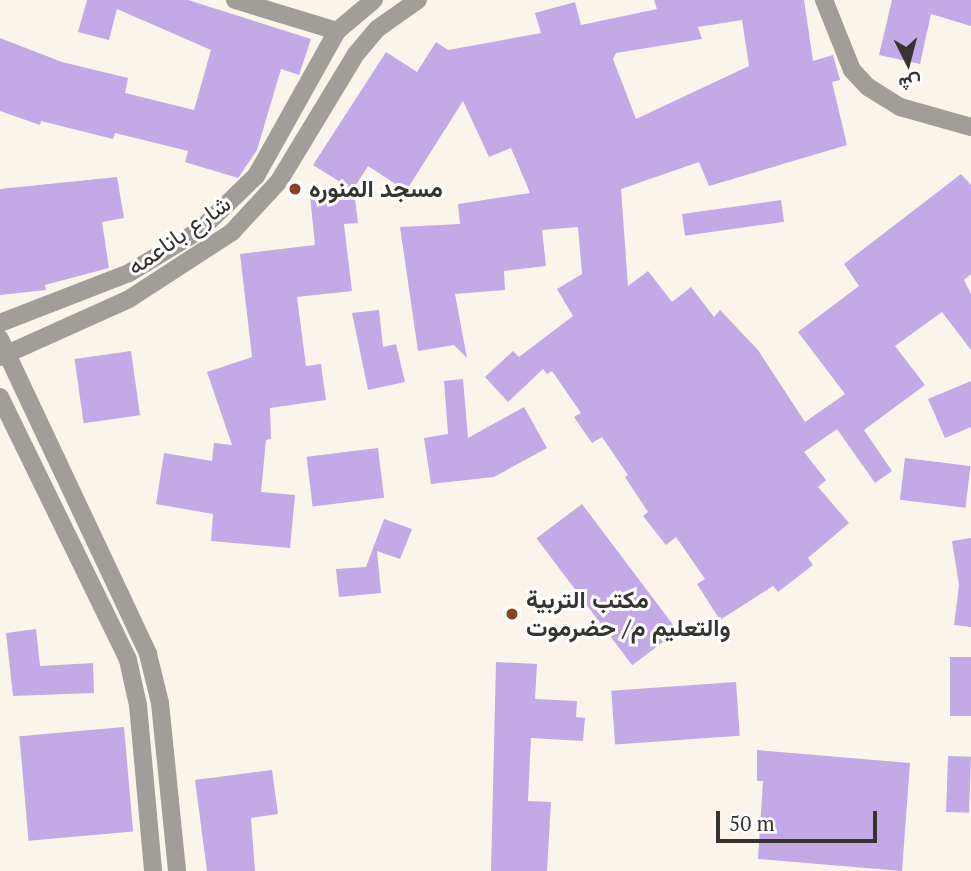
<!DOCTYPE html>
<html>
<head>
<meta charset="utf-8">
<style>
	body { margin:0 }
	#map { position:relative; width:971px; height:871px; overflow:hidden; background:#faf4ea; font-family:"PT Serif",Vazirmatn,serif }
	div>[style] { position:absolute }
	.building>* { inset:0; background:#c3aae6; transform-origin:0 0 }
	.minor>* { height:18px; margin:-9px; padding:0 9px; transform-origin:9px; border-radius:9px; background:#a19e9a }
	.dots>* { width:19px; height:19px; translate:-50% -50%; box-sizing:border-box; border:4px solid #fff; border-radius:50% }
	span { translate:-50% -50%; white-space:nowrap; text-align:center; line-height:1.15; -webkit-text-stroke:6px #fff; paint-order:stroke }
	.poi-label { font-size:24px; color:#363430; font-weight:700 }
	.left { translate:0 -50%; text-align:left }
	.street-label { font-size:24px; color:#363430 }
	.north { position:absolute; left:873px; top:28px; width:70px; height:70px; -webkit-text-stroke:5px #fff; paint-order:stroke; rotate:174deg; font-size:19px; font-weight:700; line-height:28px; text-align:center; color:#363430 }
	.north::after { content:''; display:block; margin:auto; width:24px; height:32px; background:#363430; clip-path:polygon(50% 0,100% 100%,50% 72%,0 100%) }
	.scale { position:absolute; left:716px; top:811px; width:161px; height:32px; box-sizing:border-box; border:4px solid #363430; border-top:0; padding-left:9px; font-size:21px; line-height:24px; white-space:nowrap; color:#363430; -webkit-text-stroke:5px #fff; paint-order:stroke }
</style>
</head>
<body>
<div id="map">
	<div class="building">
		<i style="clip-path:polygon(87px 0,188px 0,311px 39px,299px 75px,281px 69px,257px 150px,238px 178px,185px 162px,188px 151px,115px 133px,113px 139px,41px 121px,40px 125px,0 111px,0 38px,62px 62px,128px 78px,125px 93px,194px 110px,211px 50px,117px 9px,109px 40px,78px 32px)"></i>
		<i style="clip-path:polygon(evenodd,654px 0,804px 0,813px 61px,833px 55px,840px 80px,832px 82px,847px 145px,709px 186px,699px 162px,621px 189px,628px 286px,648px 271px,672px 302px,691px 287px,714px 317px,720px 310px,758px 350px,805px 422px,845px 394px,798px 332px,859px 286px,844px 264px,961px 174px,971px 185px,971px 274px,964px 280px,971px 294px,971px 350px,942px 312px,895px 346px,925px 385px,864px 430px,892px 471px,875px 483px,837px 429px,804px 452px,826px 480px,818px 487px,849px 523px,808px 558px,813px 565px,778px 592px,773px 586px,720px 620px,697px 584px,705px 579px,676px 537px,666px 545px,643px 516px,648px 512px,625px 477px,628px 475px,602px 437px,592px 443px,574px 417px,581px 413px,552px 371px,547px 374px,543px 369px,508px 402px,485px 377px,513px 351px,519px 357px,573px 316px,557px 289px,582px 274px,578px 227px,542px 230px,546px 266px,504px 271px,505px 290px,455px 294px,467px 358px,454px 345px,418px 351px,400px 227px,460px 224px,458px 204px,530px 193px,511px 148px,489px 157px,463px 101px,406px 191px,368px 166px,353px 190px,313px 165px,386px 52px,417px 72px,436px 42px,448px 50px,541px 33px,535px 13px,575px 2px,581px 25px,657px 9px,654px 0,742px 20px,749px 66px,636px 119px,613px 59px,616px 53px,702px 39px,698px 27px,742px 20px)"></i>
		<i style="clip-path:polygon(892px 0,971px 0,971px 26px,931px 14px,920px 64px,879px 55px)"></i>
		<i style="clip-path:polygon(117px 177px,124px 218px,102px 222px,109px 268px,45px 285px,46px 290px,0 295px,0 189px)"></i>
		<i style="clip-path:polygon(354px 191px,358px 223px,344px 224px,352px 291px,297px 297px,306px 366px,321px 364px,326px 400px,270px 408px,271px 439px,266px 440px,261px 492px,295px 495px,290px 548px,211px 541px,213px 514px,156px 504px,164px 453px,212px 461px,214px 443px,232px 445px,207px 372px,252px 357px,240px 254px,315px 245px,310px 196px)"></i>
		<i style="left:781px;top:200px;width:22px;height:100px;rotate:82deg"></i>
		<i style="clip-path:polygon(379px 310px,383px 347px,396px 344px,405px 382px,368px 390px,352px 313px)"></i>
		<i style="left:131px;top:351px;width:65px;height:57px;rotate:82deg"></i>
		<i style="clip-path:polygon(463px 379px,468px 438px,524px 407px,547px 448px,494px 477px,431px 484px,424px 438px,448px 434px,444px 381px)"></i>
		<i style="clip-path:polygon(971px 381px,971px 427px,945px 438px,928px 399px)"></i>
		<i style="left:378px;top:448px;width:50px;height:72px;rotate:83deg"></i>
		<i style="left:905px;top:458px;width:66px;height:42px;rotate:7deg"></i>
		<i style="left:582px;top:504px;width:159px;height:57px;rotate:53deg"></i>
		<i style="clip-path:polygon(384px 519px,412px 529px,400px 559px,377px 551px,381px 593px,339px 597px,336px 569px,366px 567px)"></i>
		<i style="clip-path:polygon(971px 538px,971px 627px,954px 625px,959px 585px,952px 541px)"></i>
		<i style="clip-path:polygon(36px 629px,40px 666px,93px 663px,94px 693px,13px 696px,6px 633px)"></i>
		<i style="left:950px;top:657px;width:21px;height:59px"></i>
		<i style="clip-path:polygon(496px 662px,537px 664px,535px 699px,577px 701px,576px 717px,585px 718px,583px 741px,531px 738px,528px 801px,551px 802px,547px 871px,491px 871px)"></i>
		<i style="left:736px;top:682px;width:54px;height:125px;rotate:86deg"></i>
		<i style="left:124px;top:727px;width:105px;height:105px;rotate:85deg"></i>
		<i style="clip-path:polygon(757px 750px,910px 763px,902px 871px,758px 859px,763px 781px,757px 781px)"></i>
		<i style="left:948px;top:756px;width:23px;height:56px;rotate:2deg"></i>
		<i style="clip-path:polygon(272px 770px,278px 814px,251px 818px,255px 871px,207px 871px,195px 780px)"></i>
	</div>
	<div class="minor">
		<i style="left:235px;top:0;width:107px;rotate:16.9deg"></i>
		<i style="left:824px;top:0;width:75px;rotate:68.2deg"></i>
		<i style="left:852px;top:70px;width:23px;rotate:47deg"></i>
		<i style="left:868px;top:87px;width:38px;rotate:32deg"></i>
		<i style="left:900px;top:107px;width:74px;rotate:15.7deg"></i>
		<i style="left:0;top:323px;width:138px;rotate:-21.2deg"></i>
		<i style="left:129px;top:273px;width:83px;rotate:-31.2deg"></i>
		<i style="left:200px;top:230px;width:78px;rotate:-44deg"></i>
		<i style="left:256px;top:176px;width:166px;rotate:-60.8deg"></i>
		<i style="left:337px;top:31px;width:48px;rotate:-40deg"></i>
		<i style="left:0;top:339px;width:348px;rotate:64.8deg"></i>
		<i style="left:148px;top:654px;width:50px;rotate:76.2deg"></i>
		<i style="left:160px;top:703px;width:169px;rotate:84.2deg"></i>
		<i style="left:0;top:357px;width:141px;rotate:-24.2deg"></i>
		<i style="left:129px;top:299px;width:123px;rotate:-33deg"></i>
		<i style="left:232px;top:232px;width:69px;rotate:-47.3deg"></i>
		<i style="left:279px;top:181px;width:149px;rotate:-58.8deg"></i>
		<i style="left:356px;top:54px;width:33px;rotate:-50deg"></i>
		<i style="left:377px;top:29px;width:50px;rotate:-35.3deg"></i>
		<i style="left:0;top:397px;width:292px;rotate:64deg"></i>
		<i style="left:128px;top:660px;width:46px;rotate:77.5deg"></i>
		<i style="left:138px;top:705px;width:167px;rotate:84.8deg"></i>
	</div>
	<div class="dots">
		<i style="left:295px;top:189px;background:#8a4222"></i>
		<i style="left:512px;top:614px;background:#8a4222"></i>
	</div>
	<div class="poi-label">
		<span class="left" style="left:309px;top:189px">مسجد المنوره</span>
		<span class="left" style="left:526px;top:614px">مكتب التربية<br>والتعليم م/ حضرموت</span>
	</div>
	<div class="street-label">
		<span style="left:179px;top:235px;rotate:-35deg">شارع باناعمه</span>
	</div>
	<div class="north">ش</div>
	<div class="scale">50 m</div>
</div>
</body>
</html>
